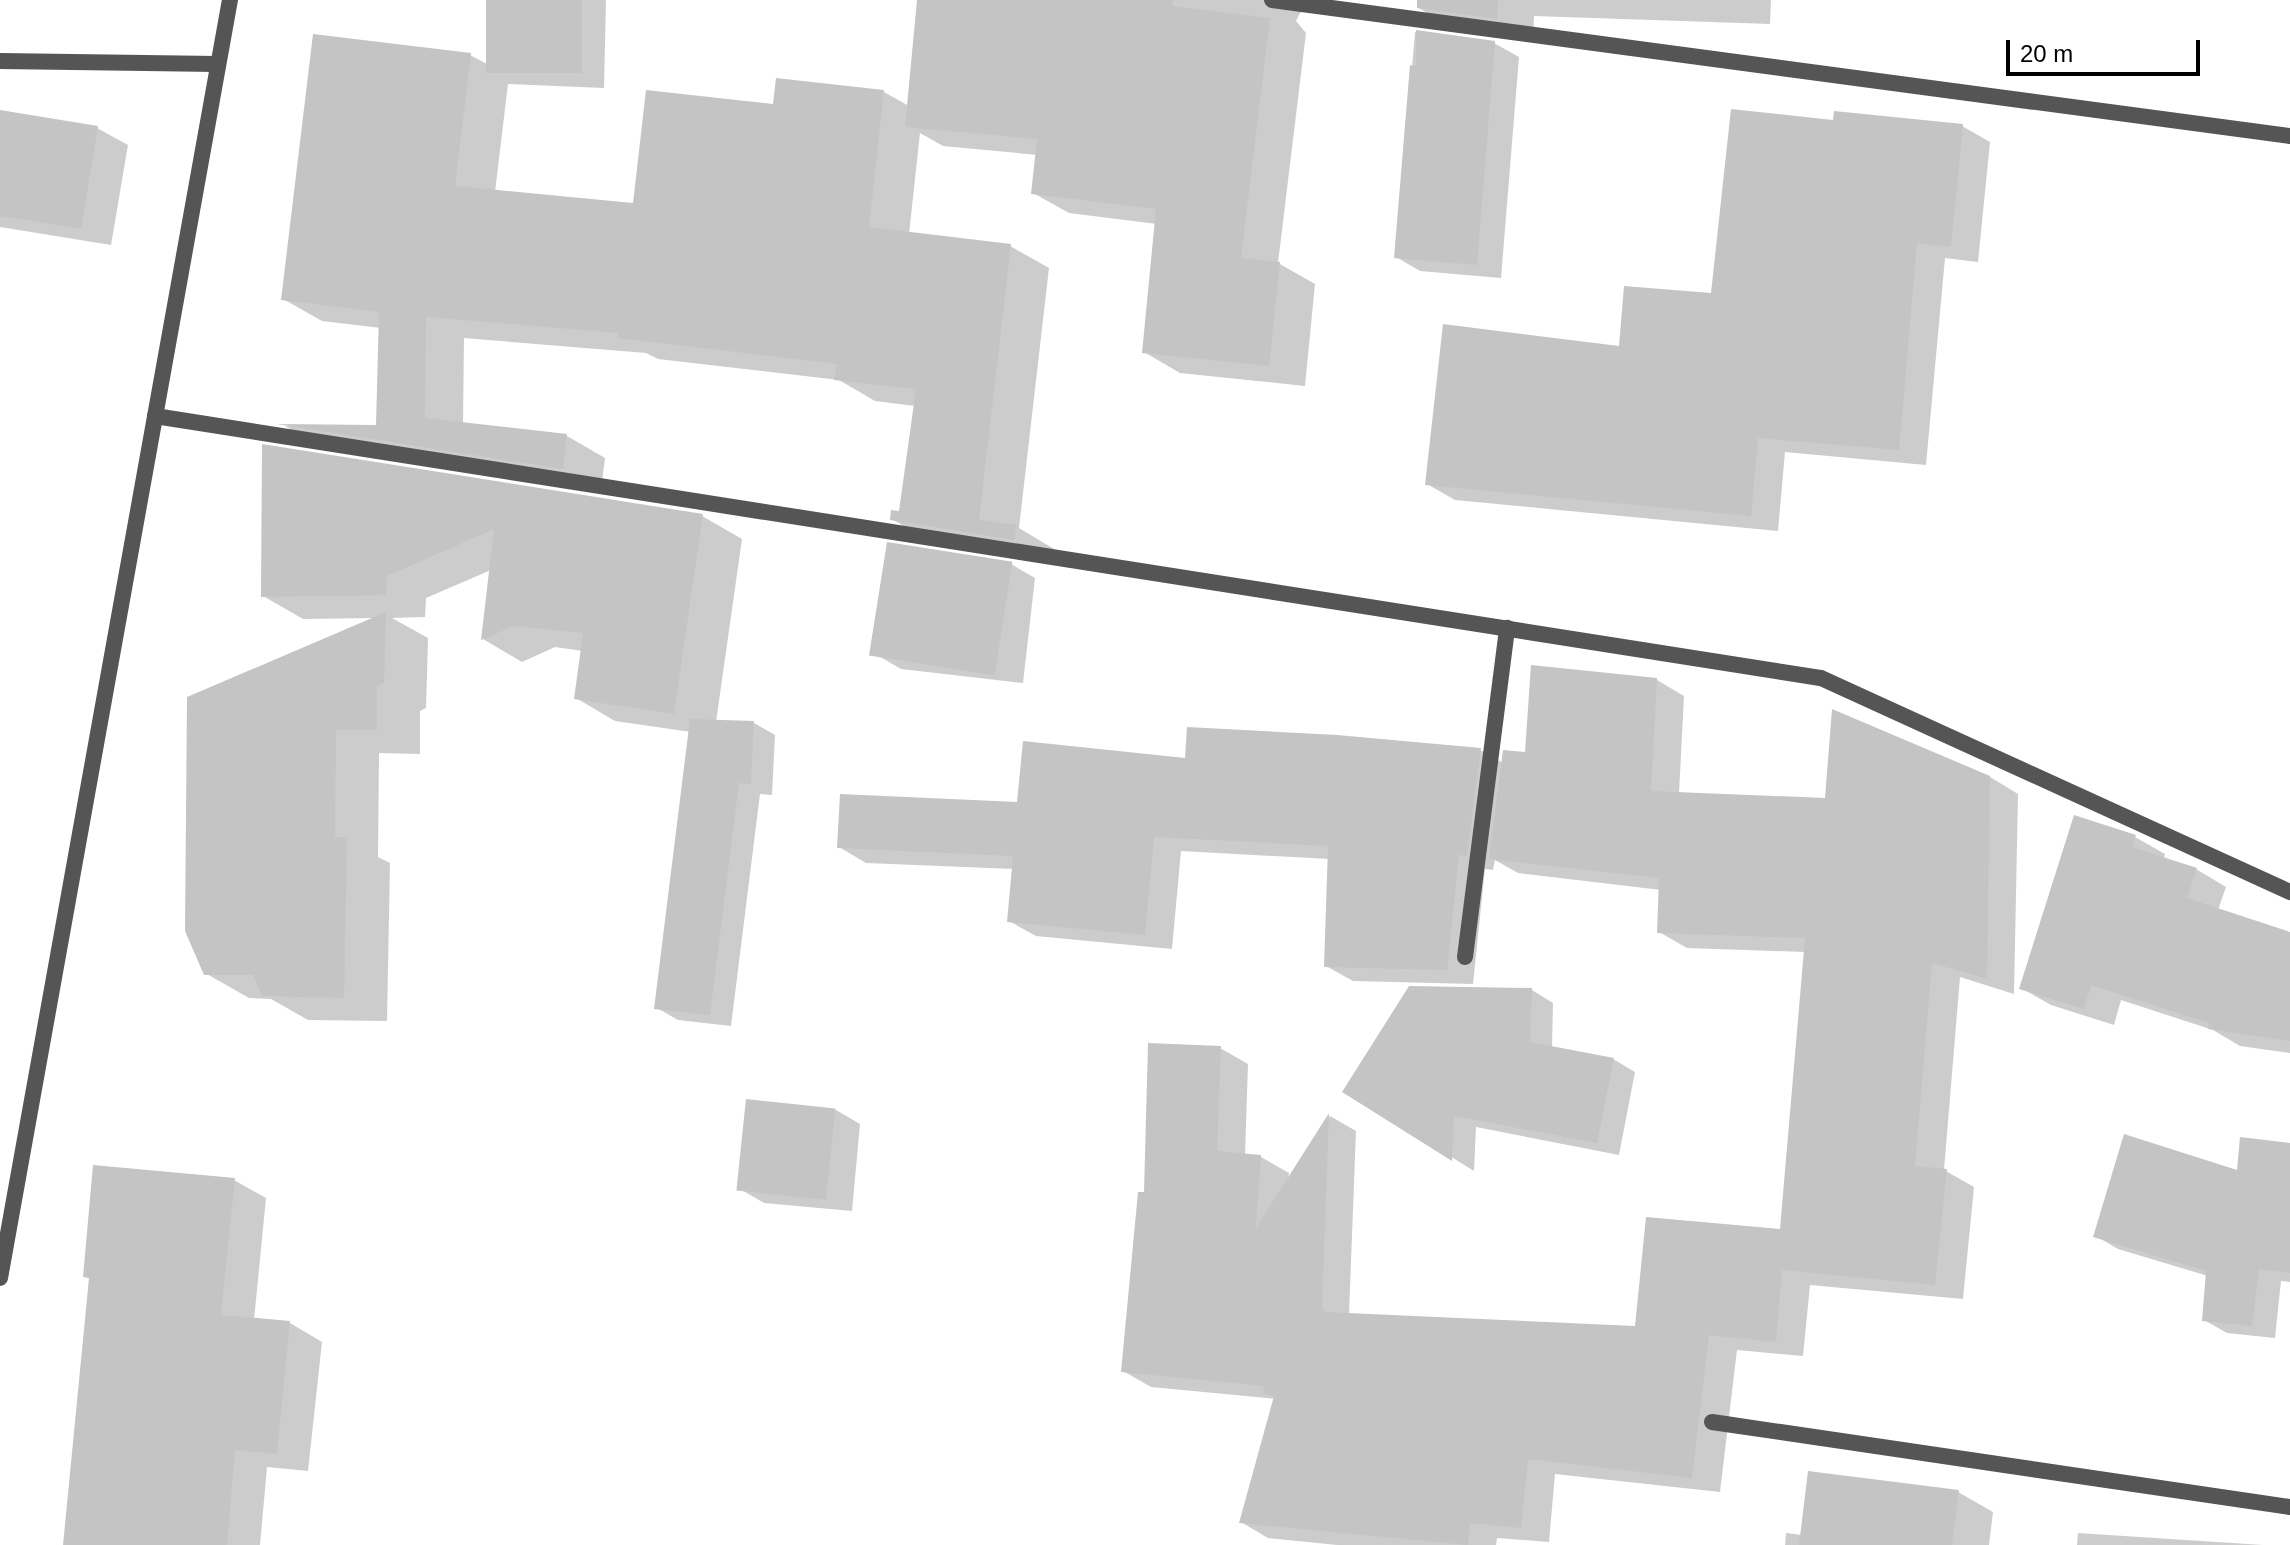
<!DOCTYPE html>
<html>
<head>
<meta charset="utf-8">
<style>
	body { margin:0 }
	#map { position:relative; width:2290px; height:1545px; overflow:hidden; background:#fff; font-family:Arial,sans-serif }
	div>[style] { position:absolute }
	.shadow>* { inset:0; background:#0003 }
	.building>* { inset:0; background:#c4c4c4; transform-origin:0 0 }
	.minor>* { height:16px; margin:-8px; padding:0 8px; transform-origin:8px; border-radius:8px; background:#555 }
	.tertiary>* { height:16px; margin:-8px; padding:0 8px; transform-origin:8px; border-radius:8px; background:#555 }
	span { translate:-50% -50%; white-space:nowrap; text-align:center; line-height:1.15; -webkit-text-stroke:6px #fff; paint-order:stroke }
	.scale { position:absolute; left:2006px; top:40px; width:194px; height:36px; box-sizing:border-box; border:4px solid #000; border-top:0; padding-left:10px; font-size:24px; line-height:28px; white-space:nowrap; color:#000; -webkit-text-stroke:6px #fff; paint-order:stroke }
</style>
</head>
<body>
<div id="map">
	<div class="shadow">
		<i style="clip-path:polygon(488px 0,606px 0,604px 88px,508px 84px,495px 192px,635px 205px,774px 106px,884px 92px,909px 106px,919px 0,1310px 0,1309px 9px,1300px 13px,1296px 21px,1306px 33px,1278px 263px,1315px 284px,1305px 386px,1180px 373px,1144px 352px,1157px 224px,1069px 213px,1033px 193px,1038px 155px,943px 146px,920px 133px,909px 234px,1010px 246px,1049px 268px,1019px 528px,1054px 549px,1053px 561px,930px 542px,892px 519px,900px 513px,915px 406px,875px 401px,839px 380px,658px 359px,646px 353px,464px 338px,463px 424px,567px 436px,605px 458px,601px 490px,318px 445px,285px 426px,378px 427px,381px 328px,322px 321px,283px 299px,470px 55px,487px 64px)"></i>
		<i style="clip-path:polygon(1417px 0,1771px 0,1770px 24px,1534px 16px,1533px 38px,1453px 28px,1417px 7px)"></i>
		<i style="clip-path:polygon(1415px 32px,1494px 43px,1519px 57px,1501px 278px,1420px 271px,1396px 257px)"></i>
		<i style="clip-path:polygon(0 112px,97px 128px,128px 145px,111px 245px,0 227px)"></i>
		<i style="clip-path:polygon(1835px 122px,1962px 126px,1990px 142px,1978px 262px,1945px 258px,1926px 465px,1785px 452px,1778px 531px,1455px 500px,1427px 484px,1621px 348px,1712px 295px)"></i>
		<i style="clip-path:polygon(264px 446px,702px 516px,742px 539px,716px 722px,754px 723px,775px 735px,772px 795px,760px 794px,731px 1026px,678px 1020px,657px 1008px,691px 732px,615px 721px,576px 698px,583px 651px,555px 647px,522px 662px,483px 639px,491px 570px,426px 598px,425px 617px,392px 618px,428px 638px,426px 708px,420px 711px,420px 754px,379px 753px,378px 857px,390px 863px,387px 1021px,308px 1020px,271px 999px,249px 998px,205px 973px,375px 618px,303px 619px,263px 596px)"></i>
		<i style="clip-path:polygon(1011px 564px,1035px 578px,1023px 683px,901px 669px,877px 655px)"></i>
		<i style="clip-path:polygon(1657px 680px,1684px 696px,1679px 794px,1827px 800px,1990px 777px,2018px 794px,2014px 994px,1960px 977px,1944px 1170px,1974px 1187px,1963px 1299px,1810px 1285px,1803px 1356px,1737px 1350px,1720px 1492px,1555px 1474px,1549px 1542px,1497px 1538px,1496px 1545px,1337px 1545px,1268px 1538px,1241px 1522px,1276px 1399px,1151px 1387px,1123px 1371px,1145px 1194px,1220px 1048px,1248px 1064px,1245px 1155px,1261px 1157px,1289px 1173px,1288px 1182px,1330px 1116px,1356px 1131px,1349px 1315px,1637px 1328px,1782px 1231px,1806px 952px,1687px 948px,1659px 932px,1661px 890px,1518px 873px,1495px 860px,1493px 870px,1485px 869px,1473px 984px,1353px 981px,1326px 966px,1329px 859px,1181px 851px,1172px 949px,1036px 936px,1009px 921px,1014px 869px,866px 863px,839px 847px,1187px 761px,1480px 750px,1503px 763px,1527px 754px)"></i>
		<i style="clip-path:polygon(2075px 818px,2135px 837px,2165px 854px,2164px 859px,2196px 869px,2226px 887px,2218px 910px,2290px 934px,2290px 1053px,2240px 1046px,2213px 1030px,2121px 1000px,2114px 1025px,2051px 1005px,2021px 988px)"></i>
		<i style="clip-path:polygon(1532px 990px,1553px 1003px,1552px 1048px,1613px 1059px,1635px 1072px,1619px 1155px,1476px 1127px,1474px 1171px,1345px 1091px)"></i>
		<i style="clip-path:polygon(836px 1110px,860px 1124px,852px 1211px,764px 1203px,740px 1189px)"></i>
		<i style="clip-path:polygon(2290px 1145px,2290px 1282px,2281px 1281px,2275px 1338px,2227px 1333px,2204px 1320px,2208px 1276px,2118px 1249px,2096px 1236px)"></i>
		<i style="clip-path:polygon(234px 1180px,266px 1198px,254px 1320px,290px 1323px,322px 1342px,308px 1471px,267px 1467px,260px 1545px,68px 1545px,91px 1279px,85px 1276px)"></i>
		<i style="clip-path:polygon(1958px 1492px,1993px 1512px,1989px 1545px,1785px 1545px,1786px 1533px,1802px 1535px)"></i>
		<i style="clip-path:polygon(2078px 1533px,2263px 1545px,2264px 1545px,2077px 1545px)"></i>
	</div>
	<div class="building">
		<i style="left:486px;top:0;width:96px;height:73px"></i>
		<i style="clip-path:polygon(917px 0,1173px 0,1172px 6px,1270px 18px,1241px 258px,1280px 262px,1269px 366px,1142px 353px,1156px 209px,1031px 194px,1037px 139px,905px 127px)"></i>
		<i style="clip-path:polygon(1417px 0,1498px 0,1497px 19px,1417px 8px)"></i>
		<i style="clip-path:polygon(1416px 30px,1495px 41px,1477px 265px,1394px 258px,1410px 65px,1416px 66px)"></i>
		<i style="clip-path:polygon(313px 34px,471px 53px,455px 186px,633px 203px,646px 90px,773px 104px,776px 78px,884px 90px,869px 227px,1011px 244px,979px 520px,1016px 525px,1015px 540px,890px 520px,891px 510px,899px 511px,916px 389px,834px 380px,837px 364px,617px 338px,618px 333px,426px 317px,425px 418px,567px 434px,563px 469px,277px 424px,376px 425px,379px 312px,281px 300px)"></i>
		<i style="clip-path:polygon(1731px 109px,1833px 120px,1834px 111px,1963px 124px,1951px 247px,1917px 243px,1899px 450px,1758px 438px,1751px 516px,1425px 485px,1443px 324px,1619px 346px,1624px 286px,1711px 293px)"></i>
		<i style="clip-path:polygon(0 110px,98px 126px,81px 229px,0 216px)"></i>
		<i style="clip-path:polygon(262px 444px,703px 514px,674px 714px,574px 699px,583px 633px,514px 626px,481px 640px,494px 529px,387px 576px,386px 595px,261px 597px)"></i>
		<i style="left:887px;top:542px;width:127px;height:115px;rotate:9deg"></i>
		<i style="clip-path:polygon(386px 612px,384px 683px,377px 686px,377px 730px,336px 730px,335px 837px,347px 837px,344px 998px,262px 996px,253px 975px,204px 975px,185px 931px,187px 697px)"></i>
		<i style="clip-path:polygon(1531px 665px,1657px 678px,1651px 791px,1825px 798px,1832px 709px,1990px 776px,1987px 979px,1932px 963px,1915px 1166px,1947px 1169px,1935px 1285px,1782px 1270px,1776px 1342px,1709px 1335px,1692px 1478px,1528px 1459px,1521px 1528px,1470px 1523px,1468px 1545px,1239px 1523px,1274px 1396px,1263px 1394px,1264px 1386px,1121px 1372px,1138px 1192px,1144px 1192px,1148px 1043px,1221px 1046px,1217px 1151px,1261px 1155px,1256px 1228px,1329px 1113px,1322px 1308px,1325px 1312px,1635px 1326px,1646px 1217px,1780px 1229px,1805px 938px,1657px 933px,1659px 878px,1489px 859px,1503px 750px,1525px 752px)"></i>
		<i style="clip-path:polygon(690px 719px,754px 721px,751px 784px,739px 783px,710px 1015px,654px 1009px)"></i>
		<i style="clip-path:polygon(1187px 727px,1337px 735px,1481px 748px,1467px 856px,1459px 855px,1447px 970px,1324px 967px,1328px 846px,1154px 837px,1145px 935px,1007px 922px,1013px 856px,837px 848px,840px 794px,1017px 802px,1023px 741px,1185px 758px)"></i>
		<i style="clip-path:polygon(2074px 815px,2136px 835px,2132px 847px,2197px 868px,2187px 898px,2290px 932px,2290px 1041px,2208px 1029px,2209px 1023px,2091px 985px,2084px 1009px,2019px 989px)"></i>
		<i style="clip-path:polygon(1409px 986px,1532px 988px,1530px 1042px,1614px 1058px,1597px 1143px,1454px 1116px,1452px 1161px,1342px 1092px)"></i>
		<i style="left:746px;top:1099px;width:90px;height:92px;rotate:6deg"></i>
		<i style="clip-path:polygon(2124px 1134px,2237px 1170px,2240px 1137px,2290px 1143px,2290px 1273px,2259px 1269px,2252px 1326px,2202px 1321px,2206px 1271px,2093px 1237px)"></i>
		<i style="clip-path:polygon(93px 1165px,235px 1178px,221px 1315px,290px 1321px,277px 1454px,235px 1450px,227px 1545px,63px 1545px,89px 1278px,83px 1277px)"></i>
		<i style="clip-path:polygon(1808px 1471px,1959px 1490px,1952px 1545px,1799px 1545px)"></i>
	</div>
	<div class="minor">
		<i style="left:1272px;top:0;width:1027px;rotate:7.61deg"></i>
		<i style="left:0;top:61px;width:217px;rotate:0.8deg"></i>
		<i style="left:155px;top:416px;width:1686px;rotate:8.94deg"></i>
		<i style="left:1821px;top:678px;width:516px;rotate:24.53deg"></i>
		<i style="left:1465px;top:957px;width:332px;rotate:-82.7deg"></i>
		<i style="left:1712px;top:1422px;width:584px;rotate:8.37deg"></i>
	</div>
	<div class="tertiary">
		<i style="left:0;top:1278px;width:1299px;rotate:-79.8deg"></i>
	</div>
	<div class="scale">20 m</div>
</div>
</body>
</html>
